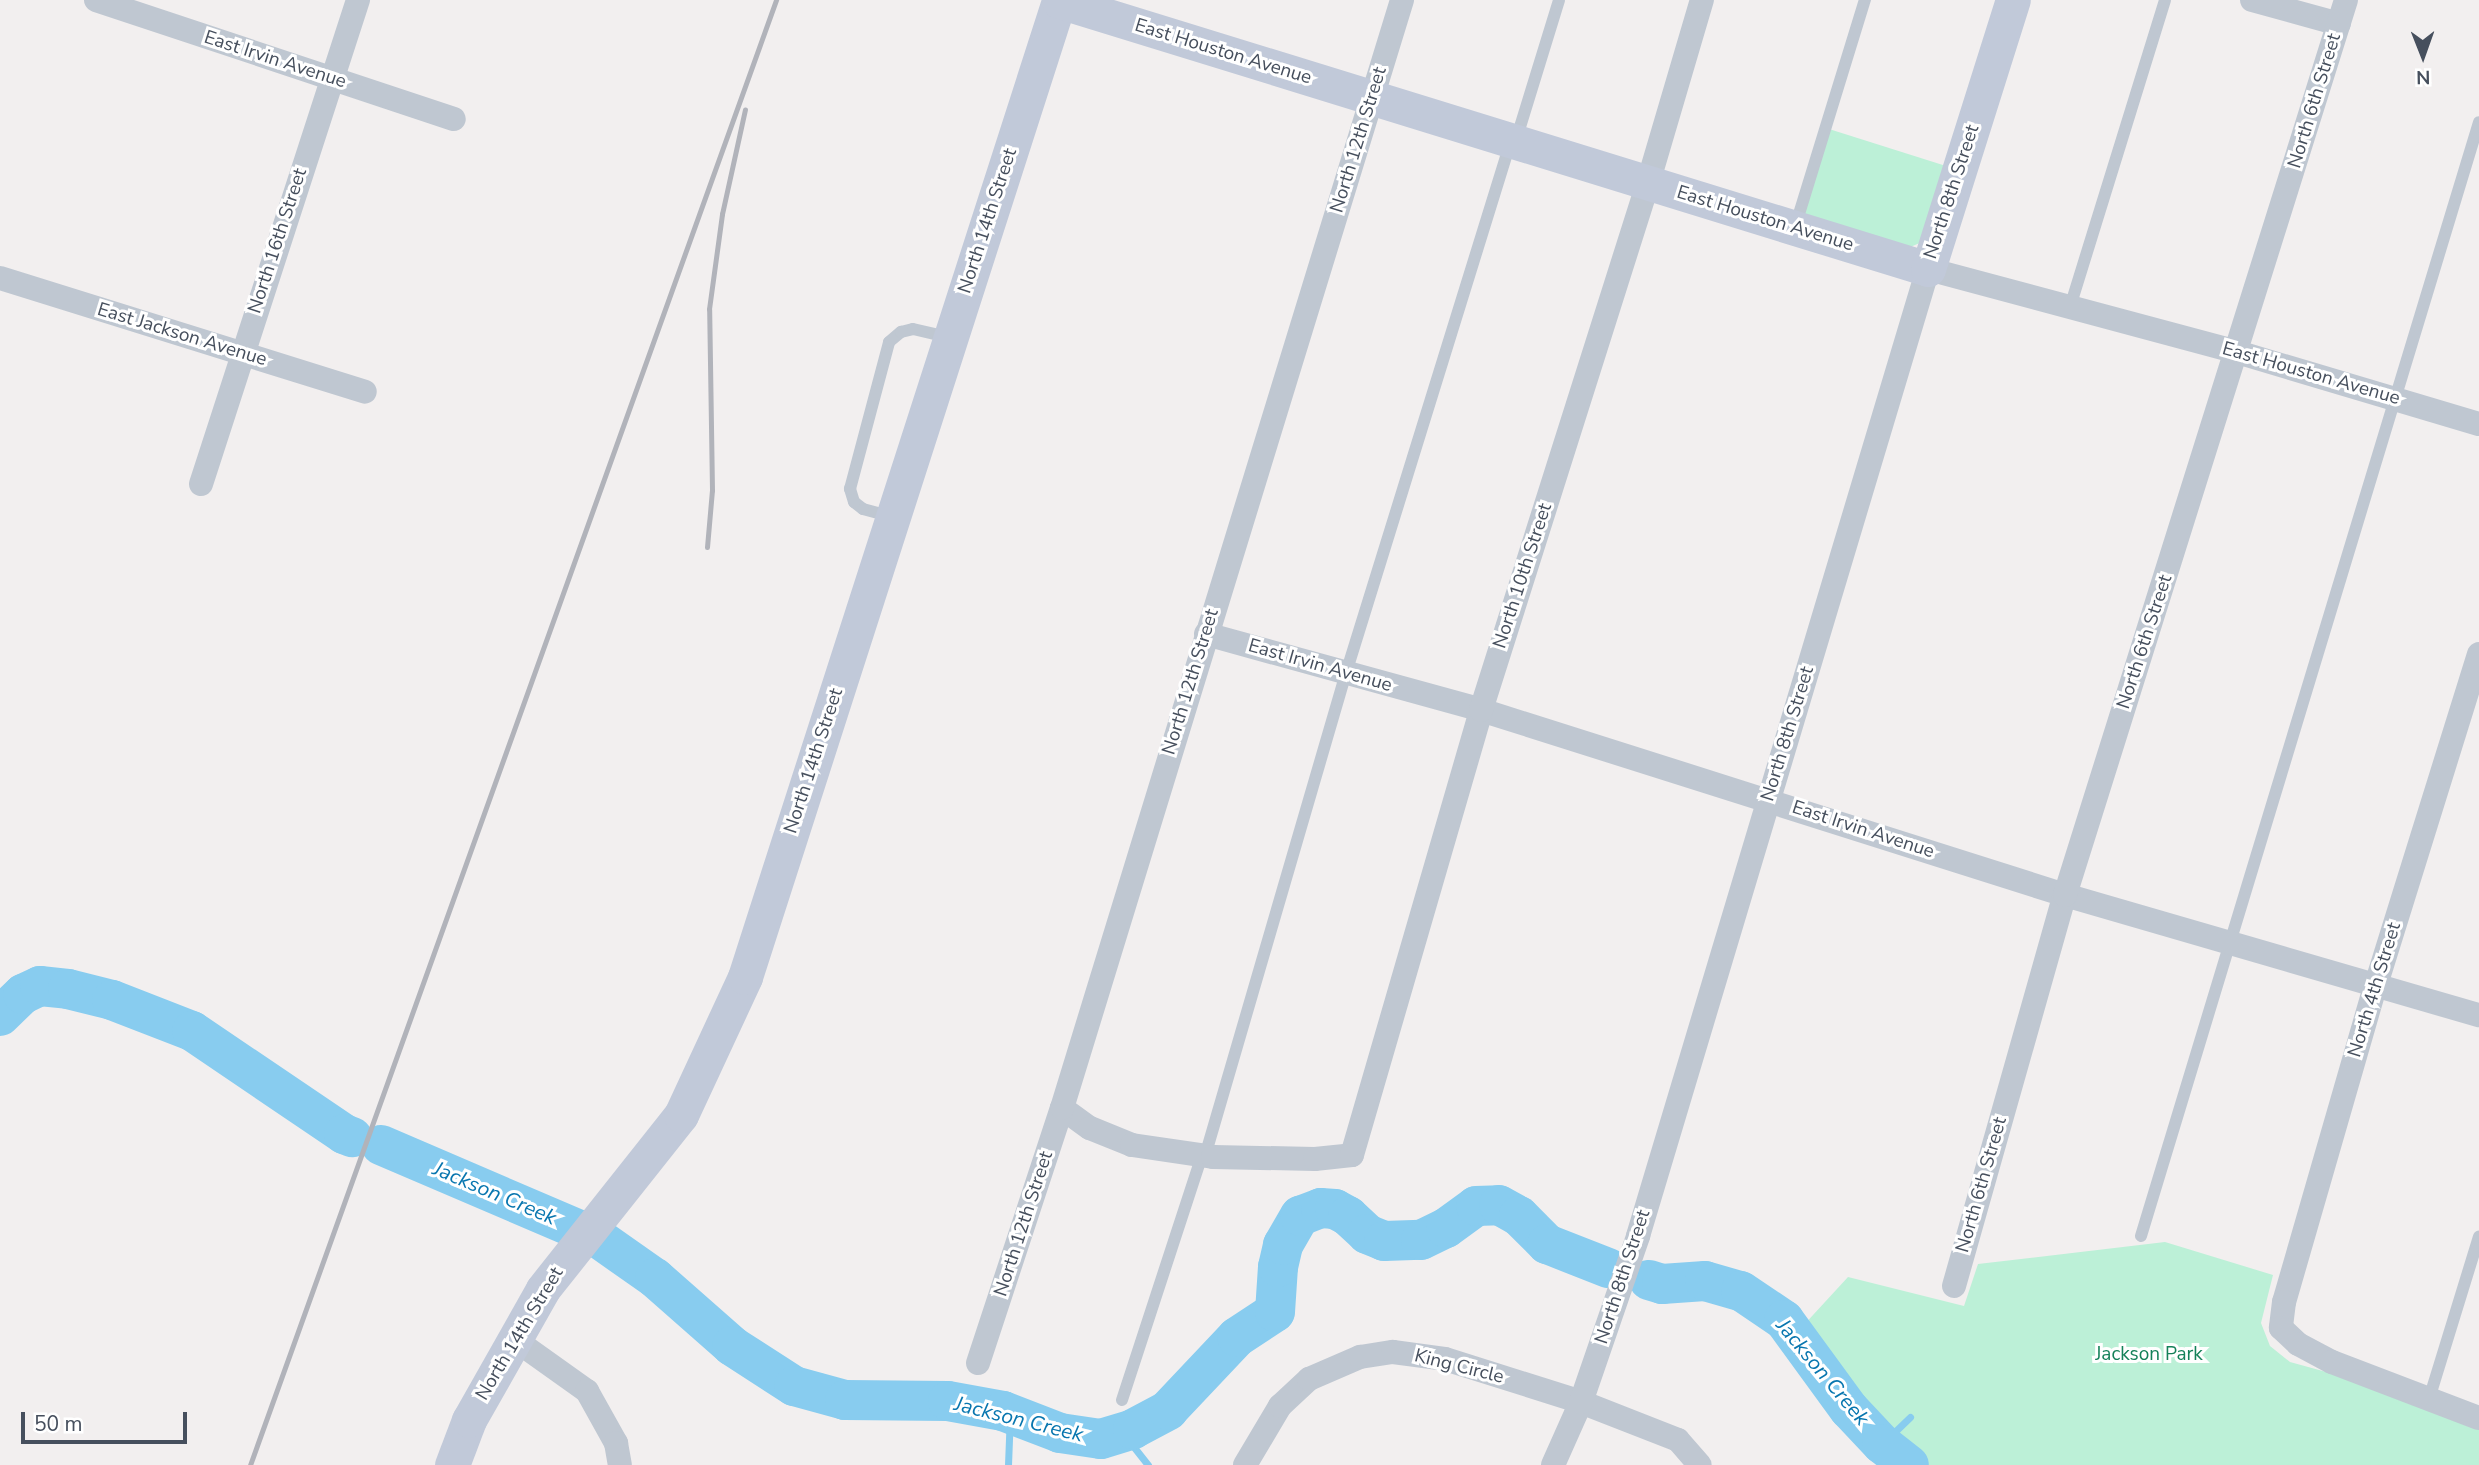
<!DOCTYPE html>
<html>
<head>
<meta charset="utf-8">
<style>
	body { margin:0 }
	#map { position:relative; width:2479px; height:1465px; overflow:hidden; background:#f2efef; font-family:"Nunito Sans",sans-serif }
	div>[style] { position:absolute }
	.green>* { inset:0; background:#bcf0d7 }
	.stream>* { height:7px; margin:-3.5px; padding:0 3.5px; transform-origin:3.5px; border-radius:3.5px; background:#88ccef }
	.river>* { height:40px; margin:-20px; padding:0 20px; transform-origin:20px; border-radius:20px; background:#88ccef }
	.lane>* { height:12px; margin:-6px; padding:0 6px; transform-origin:6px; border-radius:6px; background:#bfc7d1 }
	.street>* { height:24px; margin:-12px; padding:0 12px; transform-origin:12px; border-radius:12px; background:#bfc7d1 }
	.secondary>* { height:35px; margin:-17.5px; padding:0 17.5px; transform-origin:17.5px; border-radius:17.5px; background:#c1c9d9 }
	.rail>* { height:5px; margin:-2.5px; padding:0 2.5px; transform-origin:2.5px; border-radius:2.5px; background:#b1b3ba }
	span { translate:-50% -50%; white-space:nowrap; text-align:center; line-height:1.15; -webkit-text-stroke:6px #fff; paint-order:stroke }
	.street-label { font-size:19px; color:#464f5d }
	.park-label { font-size:19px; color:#148159 }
	.water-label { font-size:21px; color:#0876af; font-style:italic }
	.north { position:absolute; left:2388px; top:21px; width:70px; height:70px; -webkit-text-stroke:5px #fff; paint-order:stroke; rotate:179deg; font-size:19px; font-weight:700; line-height:28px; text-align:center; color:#464f5d }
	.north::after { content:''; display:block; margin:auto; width:24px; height:32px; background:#464f5d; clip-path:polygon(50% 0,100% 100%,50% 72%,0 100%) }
	.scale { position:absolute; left:21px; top:1412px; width:166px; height:32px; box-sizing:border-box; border:4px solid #464f5d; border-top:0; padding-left:9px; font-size:21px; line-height:24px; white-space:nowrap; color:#464f5d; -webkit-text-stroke:5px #fff; paint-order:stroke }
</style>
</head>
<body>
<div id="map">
	<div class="green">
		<i style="clip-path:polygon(1829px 129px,1946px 166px,1922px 242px,1908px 248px,1802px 217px)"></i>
		<i style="clip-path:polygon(2165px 1242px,2273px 1275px,2261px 1323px,2270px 1346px,2290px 1362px,2479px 1414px,2479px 1465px,1892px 1465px,1790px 1340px,1848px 1277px,1964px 1306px,1978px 1264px)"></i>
	</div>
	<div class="stream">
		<i style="left:1122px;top:1432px;width:42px;rotate:51.8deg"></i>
		<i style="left:1882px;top:1444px;width:39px;rotate:-44deg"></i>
		<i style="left:1008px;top:1465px;width:51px;rotate:-87.8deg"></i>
	</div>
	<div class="river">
		<i style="left:0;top:1016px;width:32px;rotate:-44deg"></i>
		<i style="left:23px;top:994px;width:19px;rotate:-25deg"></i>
		<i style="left:40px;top:986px;width:28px;rotate:6deg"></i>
		<i style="left:68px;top:989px;width:45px;rotate:14deg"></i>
		<i style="left:112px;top:1000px;width:86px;rotate:21.2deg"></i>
		<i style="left:192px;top:1031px;width:184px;rotate:34.1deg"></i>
		<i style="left:344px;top:1134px;width:9px;rotate:21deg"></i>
		<i style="left:381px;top:1145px;width:236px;rotate:23.2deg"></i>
		<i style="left:598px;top:1238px;width:70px;rotate:35.1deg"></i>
		<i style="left:655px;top:1278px;width:103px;rotate:41.4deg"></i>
		<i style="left:732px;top:1346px;width:74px;rotate:32.8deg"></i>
		<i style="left:794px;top:1386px;width:53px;rotate:15.4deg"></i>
		<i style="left:845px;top:1400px;width:103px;rotate:0.6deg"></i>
		<i style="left:948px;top:1401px;width:56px;rotate:10.3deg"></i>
		<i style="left:1003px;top:1411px;width:61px;rotate:21.1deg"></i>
		<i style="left:1060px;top:1433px;width:41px;rotate:8.3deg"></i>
		<i style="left:1101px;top:1439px;width:34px;rotate:-17deg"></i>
		<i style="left:1133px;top:1429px;width:40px;rotate:-28deg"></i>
		<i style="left:1168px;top:1410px;width:100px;rotate:-46.6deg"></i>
		<i style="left:1237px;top:1337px;width:45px;rotate:-33.3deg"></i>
		<i style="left:1275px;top:1312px;width:45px;rotate:-86.2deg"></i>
		<i style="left:1278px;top:1267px;width:23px;rotate:-77deg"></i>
		<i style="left:1283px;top:1245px;width:34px;rotate:-60deg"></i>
		<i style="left:1300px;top:1216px;width:22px;rotate:-21deg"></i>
		<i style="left:1321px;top:1208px;width:14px;rotate:4deg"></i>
		<i style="left:1335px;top:1209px;width:15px;rotate:28deg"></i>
		<i style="left:1348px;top:1216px;width:26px;rotate:43deg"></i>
		<i style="left:1367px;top:1234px;width:18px;rotate:22deg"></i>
		<i style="left:1384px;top:1241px;width:37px;rotate:-2deg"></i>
		<i style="left:1421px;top:1240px;width:28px;rotate:-26deg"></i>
		<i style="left:1446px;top:1228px;width:37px;rotate:-36deg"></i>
		<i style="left:1476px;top:1206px;width:23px;rotate:-2deg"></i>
		<i style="left:1499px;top:1205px;width:23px;rotate:29deg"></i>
		<i style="left:1519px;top:1216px;width:40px;rotate:45deg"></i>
		<i style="left:1547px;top:1244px;width:66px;rotate:21.5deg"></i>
		<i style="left:1649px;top:1280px;width:14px;rotate:17deg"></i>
		<i style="left:1662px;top:1284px;width:43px;rotate:-4deg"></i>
		<i style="left:1705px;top:1281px;width:37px;rotate:16deg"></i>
		<i style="left:1741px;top:1291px;width:52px;rotate:34deg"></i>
		<i style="left:1784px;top:1320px;width:110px;rotate:53.9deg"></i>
		<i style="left:1849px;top:1409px;width:48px;rotate:46.7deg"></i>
		<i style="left:1882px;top:1444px;width:34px;rotate:38deg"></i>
	</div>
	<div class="lane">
		<i style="left:1516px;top:140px;width:146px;rotate:-72.9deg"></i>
		<i style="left:1795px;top:227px;width:238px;rotate:-72.9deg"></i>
		<i style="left:2070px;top:307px;width:321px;rotate:-72.8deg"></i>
		<i style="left:889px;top:516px;width:27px;rotate:-165deg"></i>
		<i style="left:863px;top:509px;width:11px;rotate:-142deg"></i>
		<i style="left:854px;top:502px;width:14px;rotate:-107deg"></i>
		<i style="left:850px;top:489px;width:152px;rotate:-75.1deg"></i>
		<i style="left:889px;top:342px;width:16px;rotate:-40deg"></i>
		<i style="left:901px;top:332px;width:12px;rotate:-14deg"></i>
		<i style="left:913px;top:329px;width:36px;rotate:13deg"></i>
		<i style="left:1205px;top:1156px;width:503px;rotate:-73.73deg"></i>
		<i style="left:1346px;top:673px;width:554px;rotate:-72.78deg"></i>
		<i style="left:2141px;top:1236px;width:1164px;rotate:-73.12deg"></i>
		<i style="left:2429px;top:1399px;width:170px;rotate:-72.9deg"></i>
		<i style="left:1122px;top:1400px;width:258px;rotate:-71.9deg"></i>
	</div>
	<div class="street">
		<i style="left:96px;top:0;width:377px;rotate:18.4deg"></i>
		<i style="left:2252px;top:0;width:90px;rotate:15.4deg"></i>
		<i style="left:0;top:278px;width:382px;rotate:17.3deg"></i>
		<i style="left:201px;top:484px;width:509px;rotate:-72.03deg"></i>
		<i style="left:1206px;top:634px;width:285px;rotate:15.4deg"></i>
		<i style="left:1481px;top:710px;width:613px;rotate:17.58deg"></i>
		<i style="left:2065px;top:895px;width:431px;rotate:16.2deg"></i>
		<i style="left:2479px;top:654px;width:349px;rotate:107.3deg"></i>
		<i style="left:2375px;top:987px;width:328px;rotate:106.1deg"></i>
		<i style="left:2284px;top:1302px;width:26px;rotate:97deg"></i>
		<i style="left:2281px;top:1328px;width:23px;rotate:43deg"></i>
		<i style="left:2298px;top:1344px;width:38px;rotate:28deg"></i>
		<i style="left:2332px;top:1362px;width:157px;rotate:20.9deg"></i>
		<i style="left:1062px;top:1108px;width:34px;rotate:36deg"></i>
		<i style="left:1090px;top:1128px;width:45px;rotate:22deg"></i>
		<i style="left:1132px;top:1145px;width:82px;rotate:8.4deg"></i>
		<i style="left:1213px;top:1157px;width:102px;rotate:1.1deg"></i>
		<i style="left:1315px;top:1159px;width:37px;rotate:-6deg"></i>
		<i style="left:1352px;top:1155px;width:463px;rotate:-73.8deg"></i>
		<i style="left:1481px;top:710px;width:553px;rotate:-72.42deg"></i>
		<i style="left:1648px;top:183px;width:191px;rotate:-73.6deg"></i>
		<i style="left:1954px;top:1286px;width:406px;rotate:-74.2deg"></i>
		<i style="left:2065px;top:895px;width:938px;rotate:-72.57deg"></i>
		<i style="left:514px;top:1339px;width:90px;rotate:35.5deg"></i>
		<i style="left:587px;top:1391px;width:60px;rotate:60.9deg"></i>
		<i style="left:616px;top:1443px;width:22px;rotate:80deg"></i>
		<i style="left:978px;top:1363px;width:268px;rotate:-71.8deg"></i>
		<i style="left:1062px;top:1108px;width:1159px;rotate:-72.94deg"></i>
		<i style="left:1245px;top:1465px;width:69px;rotate:-59.3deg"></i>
		<i style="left:1280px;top:1406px;width:40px;rotate:-43deg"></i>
		<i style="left:1309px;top:1379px;width:56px;rotate:-23.3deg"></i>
		<i style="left:1360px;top:1357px;width:33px;rotate:-9deg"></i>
		<i style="left:1393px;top:1352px;width:52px;rotate:7.7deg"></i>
		<i style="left:1445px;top:1359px;width:143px;rotate:17.5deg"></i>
		<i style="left:1581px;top:1402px;width:104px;rotate:21.4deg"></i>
		<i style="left:1678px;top:1440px;width:33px;rotate:49deg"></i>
		<i style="left:1553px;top:1465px;width:69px;rotate:-66deg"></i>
		<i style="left:1581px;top:1402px;width:176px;rotate:-71deg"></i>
		<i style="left:1638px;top:1236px;width:1010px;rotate:-73.31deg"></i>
		<i style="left:1928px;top:269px;width:320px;rotate:15deg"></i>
		<i style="left:2237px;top:352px;width:252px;rotate:16.6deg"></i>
	</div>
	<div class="secondary">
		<i style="left:452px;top:1465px;width:48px;rotate:-69.3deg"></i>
		<i style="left:469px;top:1420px;width:150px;rotate:-60.5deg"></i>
		<i style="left:543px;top:1289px;width:222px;rotate:-51.6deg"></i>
		<i style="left:681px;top:1115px;width:152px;rotate:-65.1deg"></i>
		<i style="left:745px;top:977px;width:1025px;rotate:-72.17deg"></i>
		<i style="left:1059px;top:1px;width:909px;rotate:17.14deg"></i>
		<i style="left:1928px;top:269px;width:282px;rotate:-72.5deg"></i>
	</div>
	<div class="rail">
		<i style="left:707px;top:547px;width:57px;rotate:-85deg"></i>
		<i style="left:712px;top:490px;width:181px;rotate:-90.9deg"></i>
		<i style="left:709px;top:309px;width:96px;rotate:-82.2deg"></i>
		<i style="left:722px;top:214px;width:107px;rotate:-77.6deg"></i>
		<i style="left:250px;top:1465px;width:1557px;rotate:-70.25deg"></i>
	</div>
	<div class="street-label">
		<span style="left:1223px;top:52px;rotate:17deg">East Houston Avenue</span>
		<span style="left:275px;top:60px;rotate:18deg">East Irvin Avenue</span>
		<span style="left:2315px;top:101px;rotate:-73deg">North 6th Street</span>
		<span style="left:1359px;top:140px;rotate:-73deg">North 12th Street</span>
		<span style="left:1952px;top:192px;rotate:-72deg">North 8th Street</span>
		<span style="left:1765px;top:219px;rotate:17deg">East Houston Avenue</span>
		<span style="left:988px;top:221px;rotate:-72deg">North 14th Street</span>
		<span style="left:278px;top:241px;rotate:-72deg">North 16th Street</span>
		<span style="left:182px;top:335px;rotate:17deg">East Jackson Avenue</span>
		<span style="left:2311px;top:374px;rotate:16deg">East Houston Avenue</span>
		<span style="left:1523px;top:576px;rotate:-72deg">North 10th Street</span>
		<span style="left:2145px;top:642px;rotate:-72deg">North 6th Street</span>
		<span style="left:1320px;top:666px;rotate:16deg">East Irvin Avenue</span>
		<span style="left:1191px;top:682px;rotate:-73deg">North 12th Street</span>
		<span style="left:1788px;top:734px;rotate:-73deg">North 8th Street</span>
		<span style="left:814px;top:761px;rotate:-72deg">North 14th Street</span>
		<span style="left:1863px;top:830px;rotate:18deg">East Irvin Avenue</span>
		<span style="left:2375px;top:990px;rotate:-73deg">North 4th Street</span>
		<span style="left:1982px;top:1185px;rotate:-74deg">North 6th Street</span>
		<span style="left:1024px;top:1224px;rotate:-72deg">North 12th Street</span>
		<span style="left:1623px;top:1277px;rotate:-72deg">North 8th Street</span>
		<span style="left:520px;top:1334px;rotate:-59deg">North 14th Street</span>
		<span style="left:1459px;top:1367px;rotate:14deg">King Circle</span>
	</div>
	<div class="park-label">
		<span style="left:2149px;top:1355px">Jackson Park</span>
	</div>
	<div class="water-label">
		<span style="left:495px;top:1193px;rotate:23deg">Jackson Creek</span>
		<span style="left:1823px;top:1372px;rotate:50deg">Jackson Creek</span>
		<span style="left:1019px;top:1419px;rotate:14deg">Jackson Creek</span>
	</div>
	<div class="north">N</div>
	<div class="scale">50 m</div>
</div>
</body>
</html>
